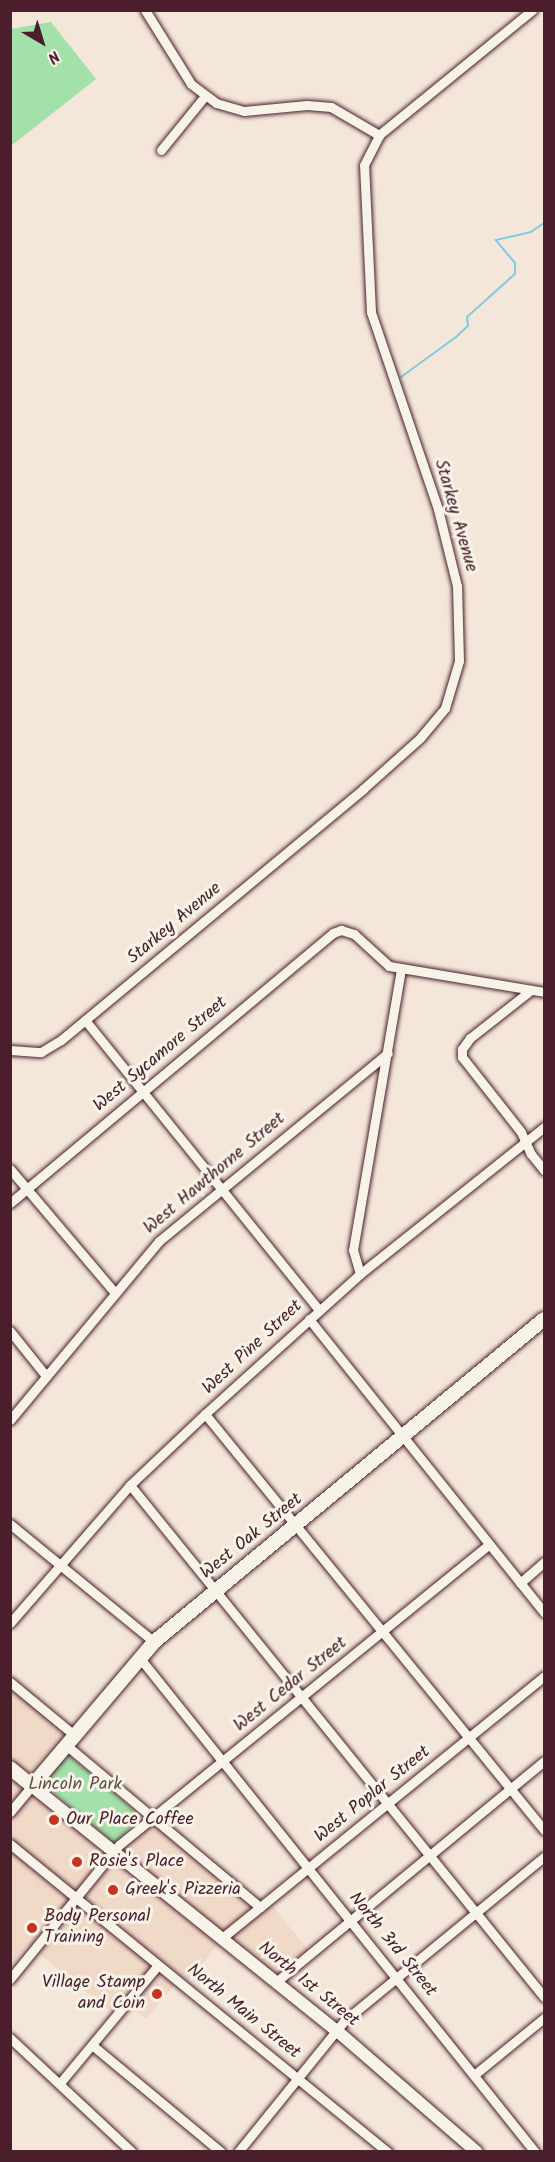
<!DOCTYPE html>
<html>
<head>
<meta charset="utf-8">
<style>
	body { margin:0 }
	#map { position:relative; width:555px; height:2162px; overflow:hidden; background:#f4e7d9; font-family:Kalam,sans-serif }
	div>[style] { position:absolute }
	.built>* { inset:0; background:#f1d9c7 }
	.green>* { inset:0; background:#a2e1a9; transform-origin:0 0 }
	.stream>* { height:2px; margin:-1px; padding:0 1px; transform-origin:1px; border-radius:1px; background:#82cae3 }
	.roads { filter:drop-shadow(0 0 2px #4a1f2b) drop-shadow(0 0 2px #4a1f2b) }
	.minor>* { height:9px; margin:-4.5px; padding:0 4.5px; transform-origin:4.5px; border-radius:4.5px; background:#f7f3e8 }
	.tertiary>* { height:12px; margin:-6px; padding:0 6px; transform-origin:6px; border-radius:6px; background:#f7f3e8 }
	.secondary>* { height:14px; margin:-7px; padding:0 7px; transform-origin:7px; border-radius:7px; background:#f7f3e8 }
	.dots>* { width:16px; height:16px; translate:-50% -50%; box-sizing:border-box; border:3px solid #f7f3e8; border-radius:50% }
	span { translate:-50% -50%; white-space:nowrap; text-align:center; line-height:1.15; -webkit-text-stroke:6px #f7f3e8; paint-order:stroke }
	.street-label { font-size:18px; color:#4a1f2b }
	.park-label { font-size:18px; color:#60504a }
	.poi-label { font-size:18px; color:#4a1f2b }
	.left { translate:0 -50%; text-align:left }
	.right { translate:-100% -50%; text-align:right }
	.frame { position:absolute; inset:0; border:12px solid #4a1f2b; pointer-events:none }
	.north { position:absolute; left:12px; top:12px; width:60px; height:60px; -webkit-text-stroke:4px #f7f3e8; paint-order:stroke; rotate:142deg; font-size:16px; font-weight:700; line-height:24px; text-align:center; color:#4a1f2b }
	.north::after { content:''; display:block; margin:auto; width:21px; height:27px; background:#4a1f2b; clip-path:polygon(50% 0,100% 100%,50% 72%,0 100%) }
</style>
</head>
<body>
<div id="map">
	<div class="built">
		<i style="clip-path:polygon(11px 1688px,67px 1734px,25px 1783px,117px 1855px,152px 1824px,261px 1913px,272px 1905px,310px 1952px,272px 1985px,218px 1944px,189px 1981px,182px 1976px,146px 2019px,122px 2000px,112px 2012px,28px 1945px,11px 1965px)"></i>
	</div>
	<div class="green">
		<i style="clip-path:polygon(51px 22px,96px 79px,11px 146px,11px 29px)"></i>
		<i style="left:67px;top:1754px;width:95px;height:38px;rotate:40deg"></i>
	</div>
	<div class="stream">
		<i style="left:401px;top:377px;width:68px;rotate:-36deg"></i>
		<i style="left:456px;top:337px;width:16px;rotate:-43deg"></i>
		<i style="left:468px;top:326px;width:9px;rotate:-96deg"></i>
		<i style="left:467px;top:317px;width:64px;rotate:-41.9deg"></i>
		<i style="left:515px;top:274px;width:11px;rotate:-90deg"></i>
		<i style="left:515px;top:263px;width:30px;rotate:-130deg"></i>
		<i style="left:496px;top:240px;width:36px;rotate:-13deg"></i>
		<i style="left:531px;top:232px;width:16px;rotate:-35deg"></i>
	</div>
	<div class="roads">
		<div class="minor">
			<i style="left:145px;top:10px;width:87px;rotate:58.1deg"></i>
			<i style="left:191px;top:84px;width:31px;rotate:37deg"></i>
			<i style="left:216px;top:103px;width:29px;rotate:16deg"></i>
			<i style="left:244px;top:111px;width:63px;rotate:-5.4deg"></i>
			<i style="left:307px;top:105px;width:24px;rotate:5deg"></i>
			<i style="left:331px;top:107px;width:56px;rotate:30.3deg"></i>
			<i style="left:161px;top:150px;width:68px;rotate:-50.9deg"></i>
			<i style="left:531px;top:990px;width:78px;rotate:141.8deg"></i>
			<i style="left:470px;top:1038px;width:14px;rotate:126deg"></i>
			<i style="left:462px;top:1049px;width:8px;rotate:90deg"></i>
			<i style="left:462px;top:1057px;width:95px;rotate:51.8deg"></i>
			<i style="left:521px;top:1132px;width:24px;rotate:66deg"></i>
			<i style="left:531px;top:1154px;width:21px;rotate:51deg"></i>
			<i style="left:85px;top:1020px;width:373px;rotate:51.1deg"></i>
			<i style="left:10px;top:1050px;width:31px;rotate:4deg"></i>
			<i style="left:41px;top:1052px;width:23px;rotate:-31deg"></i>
			<i style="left:61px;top:1040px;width:393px;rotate:-39.7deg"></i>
			<i style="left:363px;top:789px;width:76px;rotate:-41.8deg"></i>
			<i style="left:420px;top:738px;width:39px;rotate:-50deg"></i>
			<i style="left:445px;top:708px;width:49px;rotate:-73.4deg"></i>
			<i style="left:459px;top:661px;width:75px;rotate:-91.5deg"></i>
			<i style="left:457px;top:586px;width:79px;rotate:-103.9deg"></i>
			<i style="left:438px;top:509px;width:208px;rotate:-108.8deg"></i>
			<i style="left:371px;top:312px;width:147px;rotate:-92.7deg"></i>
			<i style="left:364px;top:165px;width:34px;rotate:-63deg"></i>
			<i style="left:379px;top:135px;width:198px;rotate:-39.2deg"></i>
			<i style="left:10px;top:1169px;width:162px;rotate:49.7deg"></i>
			<i style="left:10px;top:1203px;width:421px;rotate:-39.9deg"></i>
			<i style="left:333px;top:933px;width:9px;rotate:-21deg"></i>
			<i style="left:341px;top:930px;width:14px;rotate:17deg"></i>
			<i style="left:354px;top:934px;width:47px;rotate:42.4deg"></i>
			<i style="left:389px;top:966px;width:157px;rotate:9.5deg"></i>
			<i style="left:360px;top:1274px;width:25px;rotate:-106deg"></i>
			<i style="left:353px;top:1250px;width:286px;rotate:-80.3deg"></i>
			<i style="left:309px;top:1319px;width:376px;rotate:51.3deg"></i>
			<i style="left:10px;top:1331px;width:58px;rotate:51.3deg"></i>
			<i style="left:205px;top:1414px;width:537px;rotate:50.82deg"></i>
			<i style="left:10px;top:1420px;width:233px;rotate:-50.2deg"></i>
			<i style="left:159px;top:1241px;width:296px;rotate:-39.4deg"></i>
			<i style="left:130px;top:1485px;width:658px;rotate:51.04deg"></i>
			<i style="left:10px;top:1524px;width:186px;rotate:39.3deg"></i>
			<i style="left:520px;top:1583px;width:32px;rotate:-41deg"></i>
			<i style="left:10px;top:1623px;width:183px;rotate:-49deg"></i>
			<i style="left:130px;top:1485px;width:103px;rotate:-43.4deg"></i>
			<i style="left:205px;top:1414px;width:209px;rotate:-42.1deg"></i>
			<i style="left:360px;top:1274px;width:236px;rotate:-38.6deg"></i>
			<i style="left:139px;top:1657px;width:634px;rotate:51.34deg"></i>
			<i style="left:10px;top:1682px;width:83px;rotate:39.6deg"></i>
			<i style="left:66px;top:1745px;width:253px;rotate:39.9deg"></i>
			<i style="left:10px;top:1812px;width:34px;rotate:-50deg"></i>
			<i style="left:10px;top:1844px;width:488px;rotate:39.2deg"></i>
			<i style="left:222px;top:1938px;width:415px;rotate:-39.1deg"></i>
			<i style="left:10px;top:1979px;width:173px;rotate:-50.9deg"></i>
			<i style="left:119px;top:1845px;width:477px;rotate:-39.1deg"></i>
			<i style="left:276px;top:1982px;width:347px;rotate:-39.5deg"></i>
			<i style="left:10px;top:2038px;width:167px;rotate:43.1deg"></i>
			<i style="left:92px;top:2045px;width:168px;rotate:39.7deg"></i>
			<i style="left:474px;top:2075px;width:90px;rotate:-39.2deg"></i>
			<i style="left:60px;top:2083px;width:153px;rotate:-50.3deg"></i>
			<i style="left:238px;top:2152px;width:169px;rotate:-51deg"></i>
			<i style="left:344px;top:2021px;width:259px;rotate:-39.4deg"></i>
		</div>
		<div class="tertiary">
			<i style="left:32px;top:1786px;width:390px;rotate:38.8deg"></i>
			<i style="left:336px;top:2030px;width:186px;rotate:40.9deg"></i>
		</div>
		<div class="secondary">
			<i style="left:10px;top:1768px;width:28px;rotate:39deg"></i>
			<i style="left:32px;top:1786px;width:189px;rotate:-49.7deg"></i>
			<i style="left:154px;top:1642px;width:506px;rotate:-39.63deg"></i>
		</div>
	</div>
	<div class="dots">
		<i style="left:54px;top:1820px;background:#c8321e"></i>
		<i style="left:77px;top:1862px;background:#c8321e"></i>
		<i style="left:113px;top:1890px;background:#c8321e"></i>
		<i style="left:32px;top:1928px;background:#c8321e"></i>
		<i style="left:157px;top:1994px;background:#c8321e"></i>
	</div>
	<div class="street-label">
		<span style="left:455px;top:516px;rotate:74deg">Starkey Avenue</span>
		<span style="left:175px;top:924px;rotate:-40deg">Starkey Avenue</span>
		<span style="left:161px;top:1055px;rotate:-40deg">West Sycamore Street</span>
		<span style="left:215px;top:1174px;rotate:-40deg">West Hawthorne Street</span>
		<span style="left:253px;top:1348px;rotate:-43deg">West Pine Street</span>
		<span style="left:252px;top:1537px;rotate:-39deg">West Oak Street</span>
		<span style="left:291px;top:1685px;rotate:-39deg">West Cedar Street</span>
		<span style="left:373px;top:1795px;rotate:-39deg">West Poplar Street</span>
		<span style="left:392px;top:1945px;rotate:51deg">North 3rd Street</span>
		<span style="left:308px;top:1985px;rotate:39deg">North 1st Street</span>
		<span style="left:243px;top:2012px;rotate:39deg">North Main Street</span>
	</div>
	<div class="park-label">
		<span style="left:75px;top:1785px">Lincoln Park</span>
	</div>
	<div class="poi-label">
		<span class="left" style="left:66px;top:1820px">Our Place Coffee</span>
		<span class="left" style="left:89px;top:1862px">Rosie's Place</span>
		<span class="left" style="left:125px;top:1890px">Greek's Pizzeria</span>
		<span class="left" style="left:44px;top:1928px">Body Personal<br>Training</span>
		<span class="right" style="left:145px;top:1994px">Village Stamp<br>and Coin</span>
	</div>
	<div class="frame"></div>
	<div class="north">N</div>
</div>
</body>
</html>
